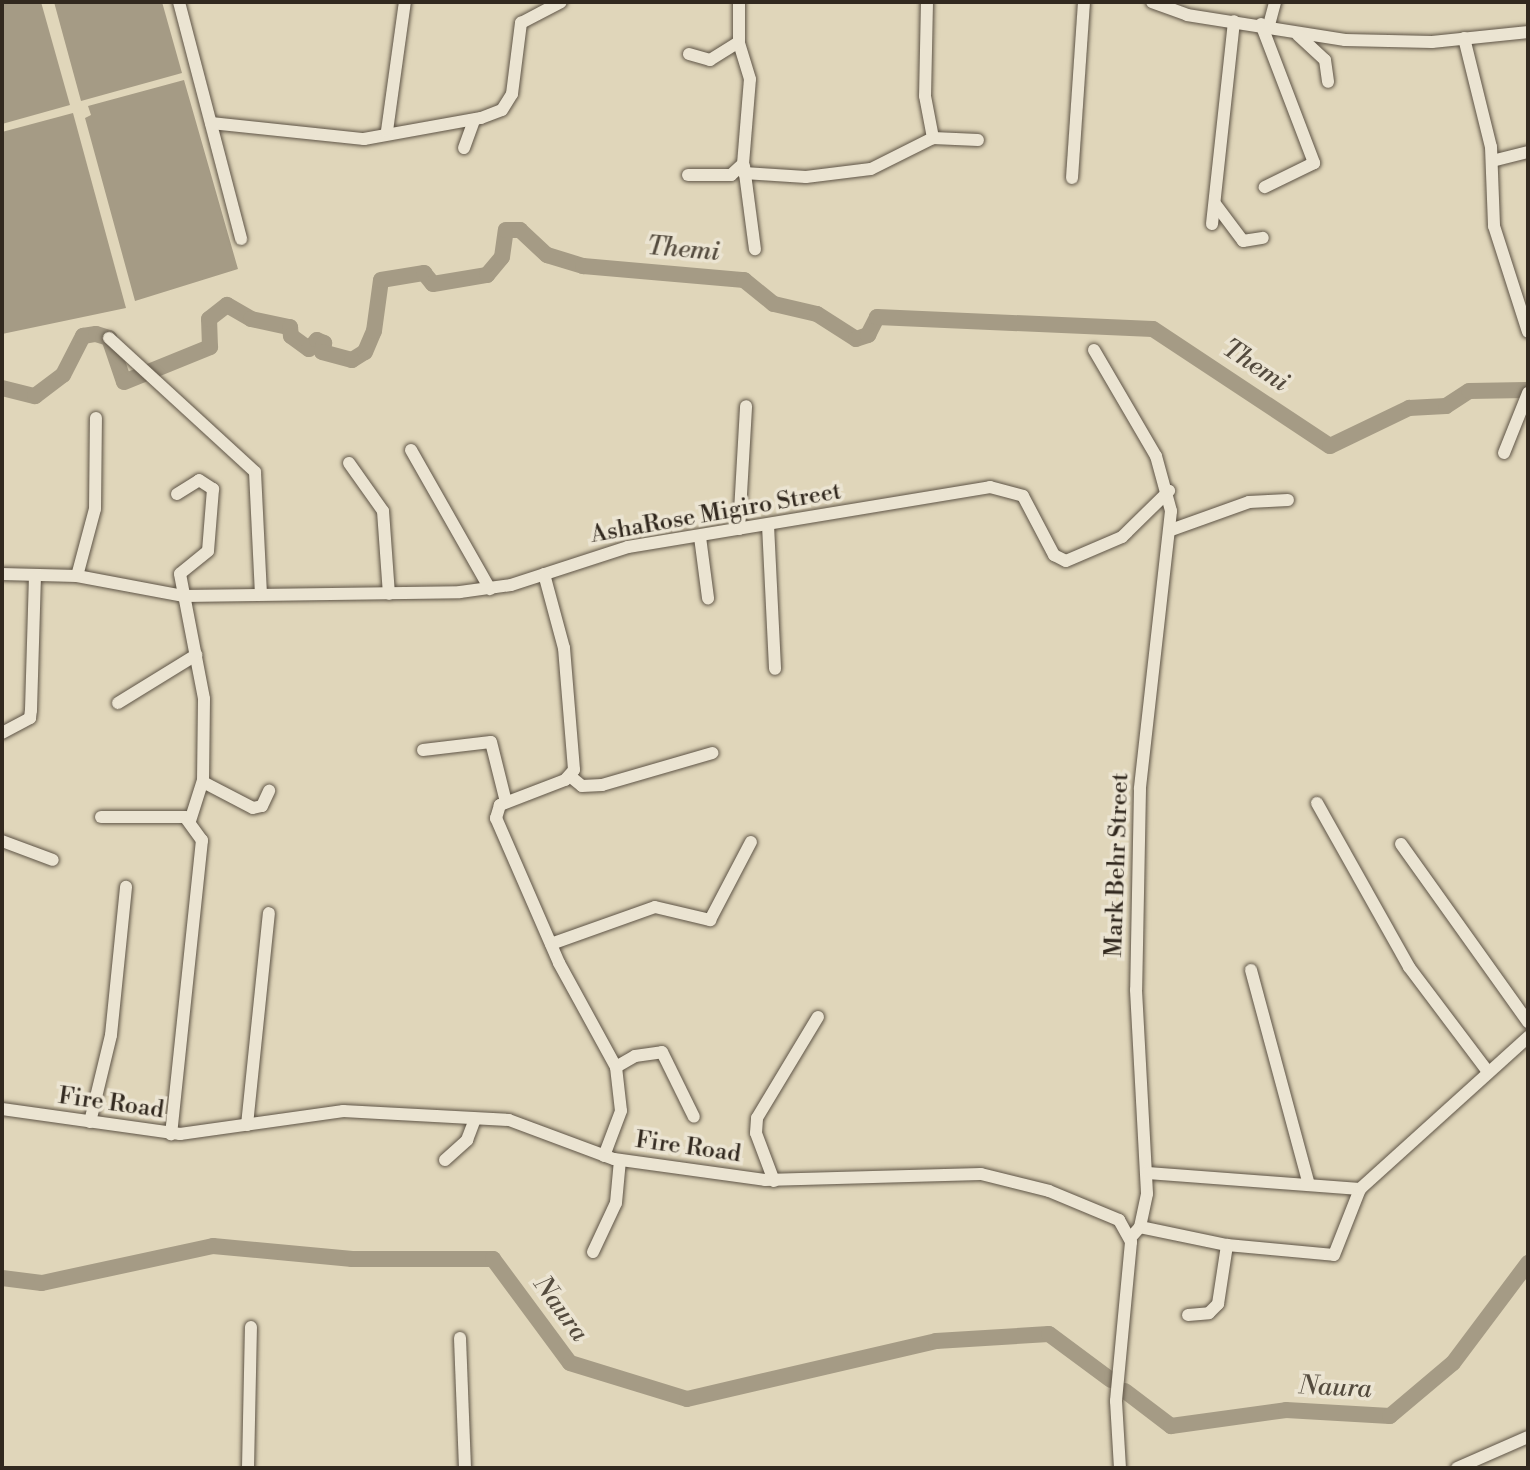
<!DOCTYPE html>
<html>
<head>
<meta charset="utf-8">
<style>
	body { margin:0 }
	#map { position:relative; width:1530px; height:1470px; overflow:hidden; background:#e0d6ba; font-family:"Libre Bodoni",serif }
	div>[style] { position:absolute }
	.water>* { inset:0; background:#a59b85 }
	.river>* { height:16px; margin:-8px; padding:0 8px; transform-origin:8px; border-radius:8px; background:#a59b85 }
	.roads { filter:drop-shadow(0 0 2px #5e5446) drop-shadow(0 0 2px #5e5446) }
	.minor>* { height:12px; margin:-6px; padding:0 6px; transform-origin:6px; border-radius:6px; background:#ebe4d2 }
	span { translate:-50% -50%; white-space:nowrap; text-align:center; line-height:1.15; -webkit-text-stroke:7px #ebe4d2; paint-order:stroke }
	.street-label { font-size:24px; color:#32291f }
	.water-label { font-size:26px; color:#544b3e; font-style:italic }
	.frame { position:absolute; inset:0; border:4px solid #32291f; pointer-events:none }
</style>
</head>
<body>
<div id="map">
	<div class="water">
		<i style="clip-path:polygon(2px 2px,41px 2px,70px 105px,2px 124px)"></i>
		<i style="clip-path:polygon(54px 2px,162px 2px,182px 73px,81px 101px)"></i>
		<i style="clip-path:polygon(184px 80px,238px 269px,135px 301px,85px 118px,91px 115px,88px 106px)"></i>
		<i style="clip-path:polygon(73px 113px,126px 308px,2px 334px,2px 132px)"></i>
	</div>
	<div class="river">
		<i style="left:2px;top:388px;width:34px;rotate:14deg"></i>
		<i style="left:35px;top:396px;width:35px;rotate:-37deg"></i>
		<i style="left:63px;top:375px;width:44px;rotate:-62.9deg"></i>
		<i style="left:83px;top:336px;width:13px;rotate:-9deg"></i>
		<i style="left:96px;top:334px;width:14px;rotate:17deg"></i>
		<i style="left:109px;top:338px;width:46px;rotate:71.2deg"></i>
		<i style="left:124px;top:382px;width:93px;rotate:-22.1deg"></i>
		<i style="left:210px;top:347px;width:28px;rotate:-92deg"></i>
		<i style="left:209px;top:319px;width:23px;rotate:-38deg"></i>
		<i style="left:227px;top:305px;width:28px;rotate:30deg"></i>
		<i style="left:251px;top:319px;width:40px;rotate:12deg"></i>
		<i style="left:290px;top:327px;width:9px;rotate:84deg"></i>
		<i style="left:291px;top:336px;width:22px;rotate:36deg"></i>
		<i style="left:309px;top:349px;width:12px;rotate:-48deg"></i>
		<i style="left:317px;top:340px;width:8px;rotate:23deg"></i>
		<i style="left:324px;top:343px;width:9px;rotate:103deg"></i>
		<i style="left:322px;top:352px;width:31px;rotate:15deg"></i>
		<i style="left:352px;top:360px;width:15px;rotate:-32deg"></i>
		<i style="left:365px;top:352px;width:23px;rotate:-67deg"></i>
		<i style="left:374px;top:331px;width:51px;rotate:-82.2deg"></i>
		<i style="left:381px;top:280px;width:44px;rotate:-9.2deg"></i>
		<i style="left:424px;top:273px;width:14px;rotate:51deg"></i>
		<i style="left:433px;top:284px;width:55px;rotate:-9.5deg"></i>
		<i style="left:487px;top:275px;width:23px;rotate:-50deg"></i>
		<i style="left:502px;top:257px;width:27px;rotate:-82deg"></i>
		<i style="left:506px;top:230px;width:14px"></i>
		<i style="left:520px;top:230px;width:37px;rotate:43deg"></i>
		<i style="left:547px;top:255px;width:38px;rotate:17deg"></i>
		<i style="left:583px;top:266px;width:162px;rotate:5deg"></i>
		<i style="left:744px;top:280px;width:38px;rotate:39deg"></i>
		<i style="left:774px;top:304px;width:44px;rotate:13.1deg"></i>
		<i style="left:817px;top:314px;width:46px;rotate:32.7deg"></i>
		<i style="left:856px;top:339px;width:13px;rotate:-18deg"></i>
		<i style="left:868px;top:335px;width:20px;rotate:-63deg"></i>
		<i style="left:877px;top:317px;width:276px;rotate:2.5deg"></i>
		<i style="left:1153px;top:329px;width:212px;rotate:33.5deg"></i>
		<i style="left:1330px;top:446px;width:88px;rotate:-25.7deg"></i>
		<i style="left:1409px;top:408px;width:37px;rotate:-3deg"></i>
		<i style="left:1446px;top:406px;width:27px;rotate:-33deg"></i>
		<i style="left:1469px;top:391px;width:59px;rotate:-1deg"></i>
		<i style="left:2px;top:1278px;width:40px;rotate:7.1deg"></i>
		<i style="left:42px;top:1283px;width:175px;rotate:-12.2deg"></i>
		<i style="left:213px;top:1246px;width:140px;rotate:5.3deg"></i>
		<i style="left:352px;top:1259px;width:141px"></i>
		<i style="left:493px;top:1259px;width:129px;rotate:53.5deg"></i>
		<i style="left:570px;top:1363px;width:122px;rotate:17.1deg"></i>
		<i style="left:687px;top:1399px;width:256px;rotate:-13.1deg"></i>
		<i style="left:936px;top:1341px;width:113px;rotate:-3.5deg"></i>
		<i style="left:1049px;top:1334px;width:77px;rotate:36.6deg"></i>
		<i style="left:1125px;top:1391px;width:58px;rotate:37.3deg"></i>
		<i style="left:1171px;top:1426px;width:116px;rotate:-7.9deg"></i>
		<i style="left:1286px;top:1410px;width:104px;rotate:3.3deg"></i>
		<i style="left:1390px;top:1416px;width:82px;rotate:-40.1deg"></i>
		<i style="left:1453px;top:1363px;width:125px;rotate:-53.1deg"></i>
	</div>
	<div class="roads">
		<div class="minor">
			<i style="left:179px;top:2px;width:245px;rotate:75.3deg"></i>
			<i style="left:927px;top:2px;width:94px;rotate:91.2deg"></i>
			<i style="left:925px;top:96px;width:43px;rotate:79.2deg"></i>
			<i style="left:1152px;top:2px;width:37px;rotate:20deg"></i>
			<i style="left:1187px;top:15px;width:160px;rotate:9deg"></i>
			<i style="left:1345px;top:40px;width:87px;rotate:1.3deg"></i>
			<i style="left:1432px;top:42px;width:97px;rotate:-5.9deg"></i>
			<i style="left:1261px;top:24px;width:149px;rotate:69.1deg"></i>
			<i style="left:1314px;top:163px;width:55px;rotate:153.9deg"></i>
			<i style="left:1269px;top:25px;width:24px;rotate:-75deg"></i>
			<i style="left:1298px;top:35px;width:37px;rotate:43deg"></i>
			<i style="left:1325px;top:60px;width:22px;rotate:82deg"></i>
			<i style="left:1464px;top:38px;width:112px;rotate:76.1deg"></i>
			<i style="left:1491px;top:147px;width:79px;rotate:87.8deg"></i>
			<i style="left:1494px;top:226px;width:111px;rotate:72.2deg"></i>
			<i style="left:689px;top:54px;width:22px;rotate:16deg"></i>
			<i style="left:710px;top:60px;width:34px;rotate:-32deg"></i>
			<i style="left:211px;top:123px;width:154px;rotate:6deg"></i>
			<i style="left:364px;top:139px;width:119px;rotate:-10.2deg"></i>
			<i style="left:481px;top:118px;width:22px;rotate:-21deg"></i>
			<i style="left:502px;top:110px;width:19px;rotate:-58deg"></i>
			<i style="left:512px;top:94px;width:72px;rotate:-82.8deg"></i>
			<i style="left:521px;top:23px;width:45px;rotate:-27.7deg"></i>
			<i style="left:387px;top:131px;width:130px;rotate:-82.1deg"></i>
			<i style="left:464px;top:148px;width:30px;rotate:-70deg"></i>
			<i style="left:1492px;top:161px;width:37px;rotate:-14deg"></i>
			<i style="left:744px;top:166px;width:84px;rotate:82.5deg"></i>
			<i style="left:744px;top:173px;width:62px;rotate:3.7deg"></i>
			<i style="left:806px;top:177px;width:65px;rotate:-7deg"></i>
			<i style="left:871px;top:169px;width:69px;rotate:-26.6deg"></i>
			<i style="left:933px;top:138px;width:45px;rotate:2.5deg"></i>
			<i style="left:688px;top:175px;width:43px"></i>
			<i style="left:731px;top:175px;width:16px;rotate:-43deg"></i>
			<i style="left:743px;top:164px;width:85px;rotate:-85.3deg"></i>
			<i style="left:750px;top:79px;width:39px;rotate:-107deg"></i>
			<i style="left:739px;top:42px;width:40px;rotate:-90deg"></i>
			<i style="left:1072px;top:178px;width:176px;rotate:-86.1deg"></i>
			<i style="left:1216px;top:205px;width:45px;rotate:53.1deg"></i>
			<i style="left:1243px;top:241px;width:20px;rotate:-9deg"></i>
			<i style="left:1212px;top:224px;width:204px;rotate:-83.8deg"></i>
			<i style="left:109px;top:338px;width:198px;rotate:42.5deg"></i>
			<i style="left:255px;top:472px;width:122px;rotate:87.2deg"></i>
			<i style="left:1094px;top:350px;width:123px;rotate:59.7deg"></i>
			<i style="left:1156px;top:456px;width:57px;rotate:74.7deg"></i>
			<i style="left:1171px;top:511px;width:280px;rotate:96.4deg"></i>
			<i style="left:1140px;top:789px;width:201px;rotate:91.1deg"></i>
			<i style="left:1136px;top:990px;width:204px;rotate:86.9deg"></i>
			<i style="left:1147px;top:1194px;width:34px;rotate:102deg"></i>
			<i style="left:1140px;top:1227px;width:15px;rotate:132deg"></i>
			<i style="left:411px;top:450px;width:160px;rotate:60.4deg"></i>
			<i style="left:1504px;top:453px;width:65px;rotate:-68.2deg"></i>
			<i style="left:349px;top:463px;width:59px;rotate:54.7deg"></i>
			<i style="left:383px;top:511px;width:83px;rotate:85.9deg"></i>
			<i style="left:177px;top:494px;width:26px;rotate:-32deg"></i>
			<i style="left:199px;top:480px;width:17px;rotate:33deg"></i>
			<i style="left:213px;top:489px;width:62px;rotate:94.6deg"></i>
			<i style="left:208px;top:551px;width:36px;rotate:141deg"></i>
			<i style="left:180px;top:574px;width:127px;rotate:79.1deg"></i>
			<i style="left:204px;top:699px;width:83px;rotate:90.7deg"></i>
			<i style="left:203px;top:782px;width:56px;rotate:27.5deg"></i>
			<i style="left:253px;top:808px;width:9px;rotate:-13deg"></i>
			<i style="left:262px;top:806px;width:17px;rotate:-65deg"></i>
			<i style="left:768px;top:525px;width:144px;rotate:87.2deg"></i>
			<i style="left:739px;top:529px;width:123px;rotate:-86.7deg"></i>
			<i style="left:1171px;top:530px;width:83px;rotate:-19.7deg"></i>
			<i style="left:1249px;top:502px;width:39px;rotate:-3deg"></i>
			<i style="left:700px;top:537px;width:62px;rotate:82.5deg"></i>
			<i style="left:2px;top:574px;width:75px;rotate:1.5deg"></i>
			<i style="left:77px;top:576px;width:109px;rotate:10.6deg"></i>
			<i style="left:184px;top:596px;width:276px;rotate:-0.8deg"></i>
			<i style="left:460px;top:592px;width:51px;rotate:-7.8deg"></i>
			<i style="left:511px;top:585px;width:123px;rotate:-18deg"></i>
			<i style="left:628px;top:547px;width:367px;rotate:-9.4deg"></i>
			<i style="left:990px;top:487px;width:34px;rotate:15deg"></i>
			<i style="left:1023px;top:496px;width:67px;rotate:62.3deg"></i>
			<i style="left:1054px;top:555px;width:13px;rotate:27deg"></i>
			<i style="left:1066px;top:561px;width:61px;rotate:-23.2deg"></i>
			<i style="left:1122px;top:537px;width:66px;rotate:-44.4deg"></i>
			<i style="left:544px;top:574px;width:77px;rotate:74.9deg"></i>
			<i style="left:564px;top:648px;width:122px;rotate:85.3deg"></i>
			<i style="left:574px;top:770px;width:13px;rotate:132deg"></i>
			<i style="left:565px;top:780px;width:70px;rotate:159deg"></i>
			<i style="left:500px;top:805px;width:14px;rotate:107deg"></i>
			<i style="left:496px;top:818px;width:158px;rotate:66.5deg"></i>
			<i style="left:559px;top:963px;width:119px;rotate:61.3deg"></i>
			<i style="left:616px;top:1067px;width:44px;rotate:83.5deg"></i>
			<i style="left:621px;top:1111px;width:48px;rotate:110.7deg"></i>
			<i style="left:77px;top:576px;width:69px;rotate:-75deg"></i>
			<i style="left:95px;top:509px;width:91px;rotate:-89.4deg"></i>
			<i style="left:118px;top:703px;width:92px;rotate:-31.6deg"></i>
			<i style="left:2px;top:733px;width:32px;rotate:-28deg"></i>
			<i style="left:30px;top:718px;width:8px;rotate:-83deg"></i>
			<i style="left:31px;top:710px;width:134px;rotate:-88.3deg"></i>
			<i style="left:423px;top:750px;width:68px;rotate:-6.7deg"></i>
			<i style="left:491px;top:742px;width:62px;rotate:76deg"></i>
			<i style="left:571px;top:777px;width:14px;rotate:39deg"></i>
			<i style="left:582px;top:786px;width:20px;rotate:-3deg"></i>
			<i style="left:602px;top:785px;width:115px;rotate:-16.2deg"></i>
			<i style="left:1317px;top:803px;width:188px;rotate:60.7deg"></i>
			<i style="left:1409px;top:967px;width:131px;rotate:53deg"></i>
			<i style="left:101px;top:817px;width:84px"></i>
			<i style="left:185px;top:817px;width:29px;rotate:54deg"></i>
			<i style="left:202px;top:840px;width:296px;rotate:96deg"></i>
			<i style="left:190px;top:821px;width:43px;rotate:-72.4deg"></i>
			<i style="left:2px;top:841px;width:54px;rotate:20.4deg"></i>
			<i style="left:1401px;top:844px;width:219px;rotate:54.5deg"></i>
			<i style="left:551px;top:944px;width:110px;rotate:-19.6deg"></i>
			<i style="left:655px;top:907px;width:57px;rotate:13.3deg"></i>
			<i style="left:710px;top:920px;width:88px;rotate:-62.3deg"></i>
			<i style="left:1251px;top:970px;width:219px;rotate:74.9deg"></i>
			<i style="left:616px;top:1067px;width:22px;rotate:-30deg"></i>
			<i style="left:635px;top:1056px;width:27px;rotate:-8deg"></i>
			<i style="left:662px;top:1052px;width:72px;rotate:63.8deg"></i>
			<i style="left:2px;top:1109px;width:180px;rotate:8deg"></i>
			<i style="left:180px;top:1134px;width:165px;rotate:-8deg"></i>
			<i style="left:343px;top:1111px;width:166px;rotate:3.1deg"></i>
			<i style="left:509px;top:1120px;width:112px;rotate:20.4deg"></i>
			<i style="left:614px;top:1159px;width:152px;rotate:7.9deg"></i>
			<i style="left:765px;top:1180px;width:216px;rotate:-1.6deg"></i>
			<i style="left:981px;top:1174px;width:70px;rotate:14deg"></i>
			<i style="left:1049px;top:1191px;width:76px;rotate:22.5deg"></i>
			<i style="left:1119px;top:1220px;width:25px;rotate:61deg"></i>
			<i style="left:1131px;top:1242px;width:160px;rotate:95.4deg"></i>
			<i style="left:1116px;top:1401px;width:67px;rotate:86.6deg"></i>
			<i style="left:90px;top:1122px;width:89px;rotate:-76.4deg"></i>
			<i style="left:111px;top:1035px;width:149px;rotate:-84.2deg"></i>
			<i style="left:247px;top:1125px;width:213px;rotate:-84.1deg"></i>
			<i style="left:445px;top:1160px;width:30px;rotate:-42deg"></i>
			<i style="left:467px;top:1140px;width:22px;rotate:-69deg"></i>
			<i style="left:1147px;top:1173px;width:214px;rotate:4.3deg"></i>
			<i style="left:774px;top:1181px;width:51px;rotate:-110.6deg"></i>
			<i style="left:756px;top:1133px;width:15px;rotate:-86deg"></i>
			<i style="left:757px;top:1118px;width:118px;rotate:-58.9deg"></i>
			<i style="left:1140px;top:1227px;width:89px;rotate:11.7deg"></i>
			<i style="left:1227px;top:1245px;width:107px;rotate:5.3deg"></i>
			<i style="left:1334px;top:1255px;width:71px;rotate:-68.5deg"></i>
			<i style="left:1360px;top:1189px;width:227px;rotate:-42.1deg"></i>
			<i style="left:593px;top:1252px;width:54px;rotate:-64.9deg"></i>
			<i style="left:616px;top:1203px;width:43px;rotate:-84.7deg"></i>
			<i style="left:1188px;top:1315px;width:21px;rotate:-5deg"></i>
			<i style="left:1209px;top:1313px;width:13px;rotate:-45deg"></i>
			<i style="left:1218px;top:1304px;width:60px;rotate:-81.3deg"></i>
			<i style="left:460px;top:1338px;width:130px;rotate:87.8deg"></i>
			<i style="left:248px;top:1468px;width:141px;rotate:-88.8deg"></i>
			<i style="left:1457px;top:1468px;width:77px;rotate:-23.6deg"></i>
		</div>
	</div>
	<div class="street-label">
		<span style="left:716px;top:514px;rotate:-10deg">AshaRose Migiro Street</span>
		<span style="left:1118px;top:865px;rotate:-88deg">Mark Behr Street</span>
		<span style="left:111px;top:1104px;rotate:8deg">Fire Road</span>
		<span style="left:688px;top:1148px;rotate:8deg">Fire Road</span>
	</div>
	<div class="water-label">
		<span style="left:683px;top:250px;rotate:5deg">Themi</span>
		<span style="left:1255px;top:366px;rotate:33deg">Themi</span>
		<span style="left:560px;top:1309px;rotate:54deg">Naura</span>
		<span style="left:1335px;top:1388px;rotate:3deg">Naura</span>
	</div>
	<div class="frame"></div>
</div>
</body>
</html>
